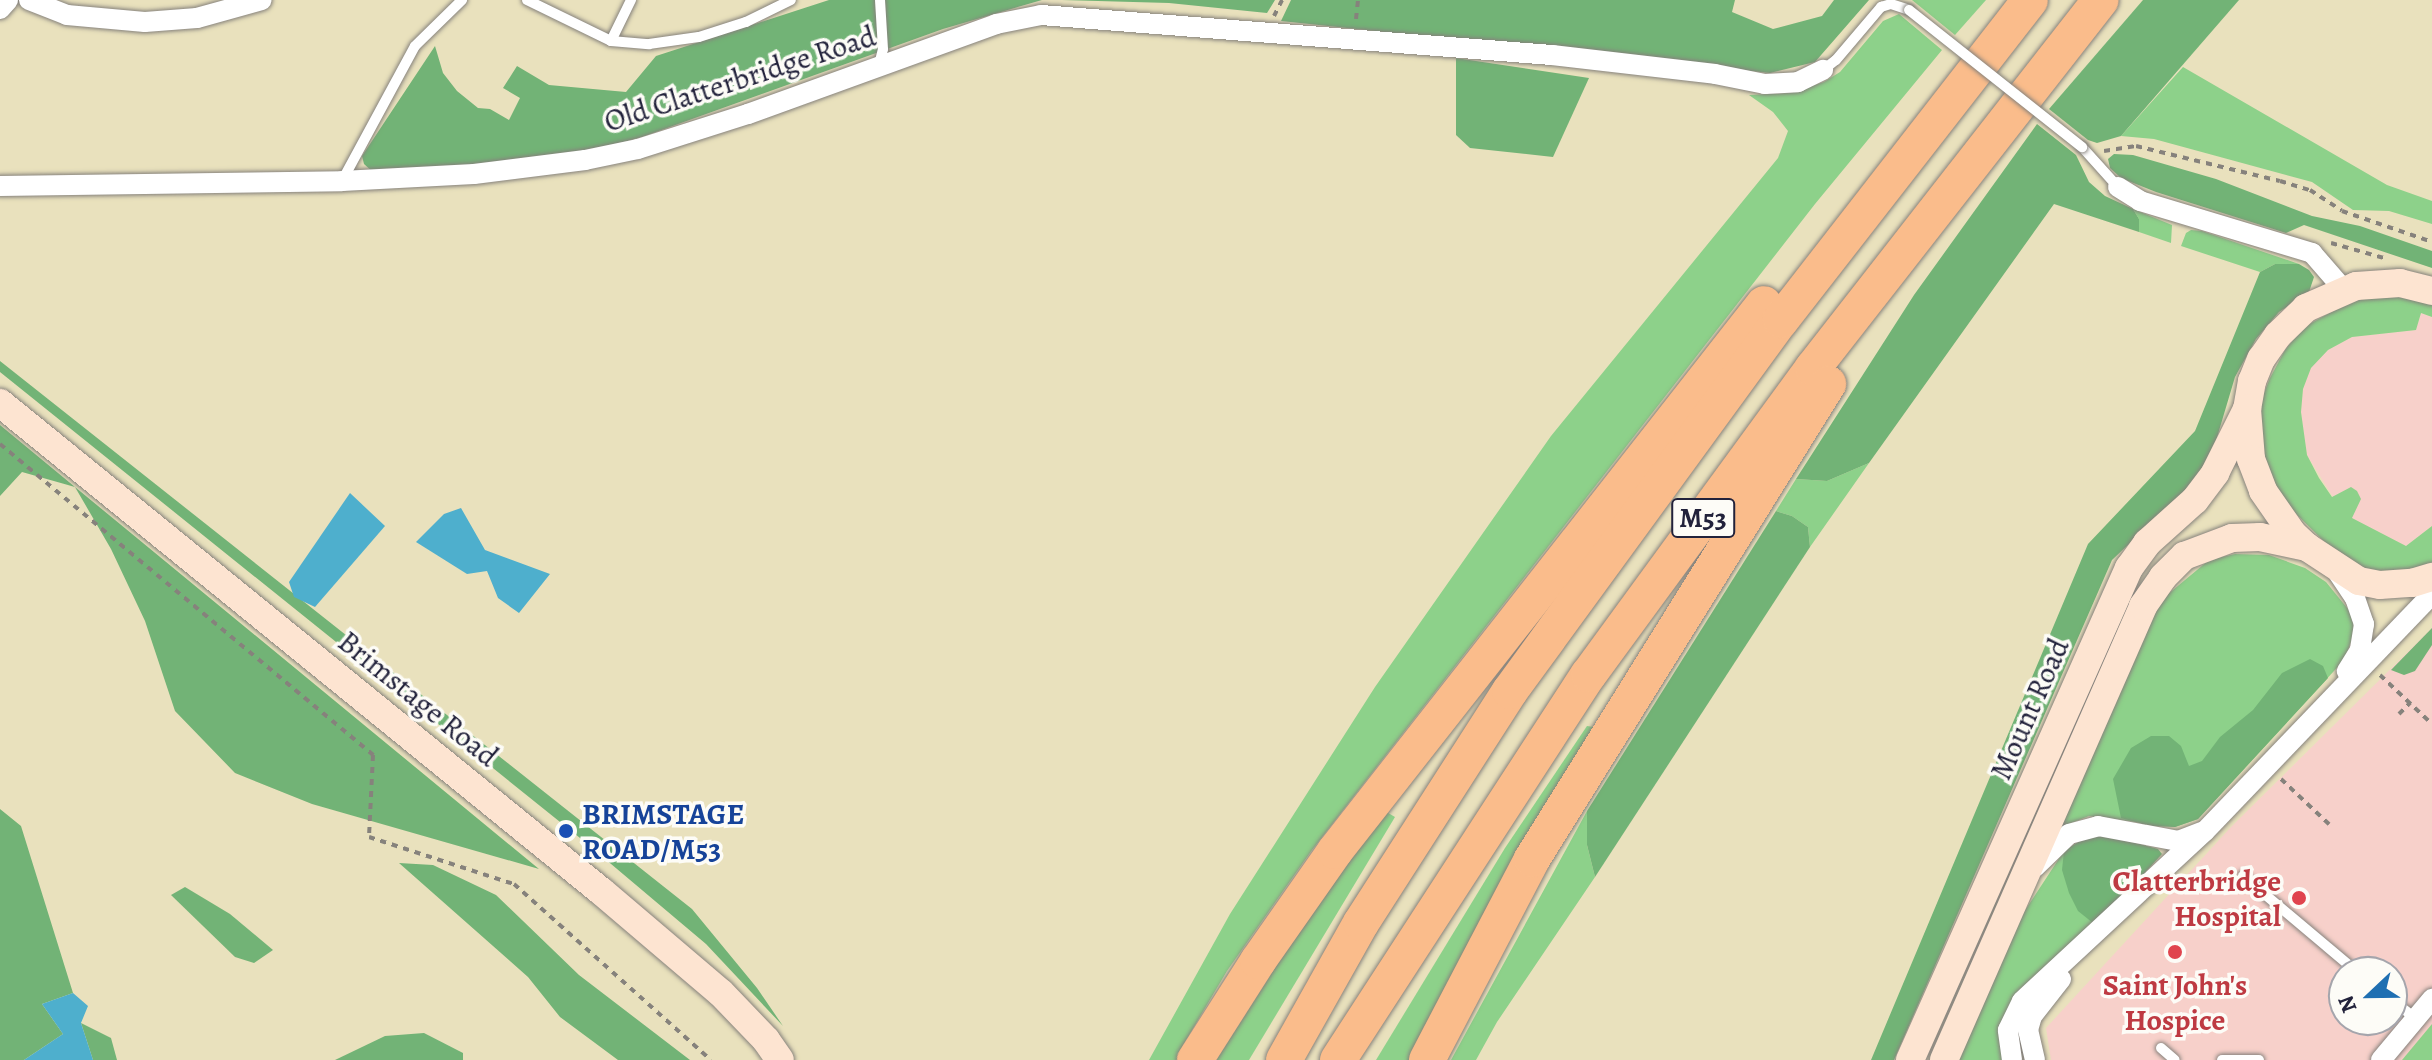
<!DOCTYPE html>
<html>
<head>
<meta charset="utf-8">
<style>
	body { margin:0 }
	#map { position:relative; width:2432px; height:1060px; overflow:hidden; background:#e9e1bd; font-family:Alegreya,serif }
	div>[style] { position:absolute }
	.built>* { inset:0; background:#f7d0ca }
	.green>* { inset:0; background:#8dd18a }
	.forest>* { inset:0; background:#72b376 }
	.water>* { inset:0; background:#4eafcd }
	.path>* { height:4px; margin-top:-2px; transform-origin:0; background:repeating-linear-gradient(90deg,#86827c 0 6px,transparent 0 12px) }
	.roads { filter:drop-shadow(0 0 2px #86827c) drop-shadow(0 0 2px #86827c) }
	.lane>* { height:10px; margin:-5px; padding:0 5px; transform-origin:5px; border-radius:5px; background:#fff }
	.street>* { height:20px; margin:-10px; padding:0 10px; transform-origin:10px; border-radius:10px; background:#fff }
	.secondary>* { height:28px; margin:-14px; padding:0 14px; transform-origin:14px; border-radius:14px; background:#fde4d1 }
	.highway>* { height:36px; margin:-18px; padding:0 18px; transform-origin:18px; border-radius:18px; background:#fabc8b }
	.bridges { filter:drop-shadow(0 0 2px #86827c) drop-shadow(0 0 2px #86827c) }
	.lane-bridge>* { height:10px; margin:-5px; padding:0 5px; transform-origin:5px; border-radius:5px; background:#fff }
	.dots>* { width:22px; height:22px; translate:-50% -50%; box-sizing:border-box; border:4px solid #fdfcf7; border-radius:50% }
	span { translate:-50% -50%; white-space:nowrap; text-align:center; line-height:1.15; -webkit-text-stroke:7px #fdfcf7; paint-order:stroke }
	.shield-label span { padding:2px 6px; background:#fdfcf7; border:2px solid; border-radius:6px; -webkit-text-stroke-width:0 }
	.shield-label { font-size:28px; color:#22223b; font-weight:700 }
	.street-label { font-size:30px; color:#22223b }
	.transit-label { font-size:30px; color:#164399; font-weight:700 }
	.left { translate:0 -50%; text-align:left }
	.health-label { font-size:30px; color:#be3a42; font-weight:700 }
	.right { translate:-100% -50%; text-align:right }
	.north { position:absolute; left:2328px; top:956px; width:80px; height:80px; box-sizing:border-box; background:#fdfcf7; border:2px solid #a5a5ac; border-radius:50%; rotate:248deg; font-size:22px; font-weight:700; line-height:32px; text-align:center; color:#22223b }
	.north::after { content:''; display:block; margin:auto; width:28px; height:36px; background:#1f6fb2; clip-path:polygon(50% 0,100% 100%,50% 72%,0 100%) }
</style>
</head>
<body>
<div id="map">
	<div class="built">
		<i style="clip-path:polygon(2421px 313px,2432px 317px,2432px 526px,2406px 546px,2351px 518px,2351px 488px,2333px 497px,2307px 455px,2301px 412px,2303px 389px,2311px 367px,2328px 350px,2352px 337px,2416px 330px)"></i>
		<i style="clip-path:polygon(evenodd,2432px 628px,2432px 1060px,2051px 1060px,2046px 1028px,2231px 827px,2432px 628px,2344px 972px,2392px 972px,2392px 1020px,2344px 1020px,2344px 972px)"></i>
	</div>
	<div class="green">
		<i style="clip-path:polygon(1912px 0,1986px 0,1955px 35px)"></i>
		<i style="clip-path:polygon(1899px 14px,1942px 50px,1815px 204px,1312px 850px,1227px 971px,1182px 1047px,1180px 1060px,1149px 1060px,1230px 914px,1375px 687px,1551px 436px,1778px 158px,1788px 131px,1773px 112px,1749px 95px,1790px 93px,1824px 82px,1840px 72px,1883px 21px)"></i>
		<i style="clip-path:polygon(2183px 67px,2387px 185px,2432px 201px,2432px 224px,2389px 211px,2353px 210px,2312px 182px,2154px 139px,2121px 136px)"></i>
		<i style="clip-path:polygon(2133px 209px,2172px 225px,2171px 243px,2139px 232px,2139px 219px)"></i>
		<i style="clip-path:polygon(2191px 230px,2202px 231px,2299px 264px,2275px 264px,2260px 272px,2181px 246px,2186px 233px)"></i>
		<i style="clip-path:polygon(2379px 296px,2405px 297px,2432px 305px,2432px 317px,2421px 313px,2416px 330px,2352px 337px,2328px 350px,2311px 368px,2303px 389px,2301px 412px,2307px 455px,2319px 478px,2332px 497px,2351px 487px,2357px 491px,2361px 499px,2352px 518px,2406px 546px,2432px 526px,2432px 564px,2395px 573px,2369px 570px,2342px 559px,2283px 501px,2268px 474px,2258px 425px,2262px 398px,2270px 378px,2285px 350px,2304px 327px,2350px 302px)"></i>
		<i style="clip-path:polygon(1869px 463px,1810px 547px,1808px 527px,1792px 516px,1776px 511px,1796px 479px,1827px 481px)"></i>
		<i style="clip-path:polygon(2235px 554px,2269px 555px,2305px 568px,2326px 582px,2352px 614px,2354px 632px,2345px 659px,2198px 819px,2175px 827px,2089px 816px,2061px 827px,2129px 665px,2161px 600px,2209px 560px)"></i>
		<i style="clip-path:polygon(1587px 726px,1594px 727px,1410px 1060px,1376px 1060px,1505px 848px)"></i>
		<i style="clip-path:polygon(1383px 810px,1395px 817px,1249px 1060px,1208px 1060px)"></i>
		<i style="clip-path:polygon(1587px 811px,1587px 845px,1595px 877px,1497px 1022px,1476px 1060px,1451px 1060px)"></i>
		<i style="clip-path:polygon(2064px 851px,2093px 923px,2026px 986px,2006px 1060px,1955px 1060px,2018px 921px)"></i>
		<i style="clip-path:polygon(2432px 1024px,2432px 1060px,2402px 1060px)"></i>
	</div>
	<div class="forest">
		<i style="clip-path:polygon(829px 0,1042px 0,943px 29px,642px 137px,594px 150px,447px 169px,374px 173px,364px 164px,362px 156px,435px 46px,443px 73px,457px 91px,478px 108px,490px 109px,509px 120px,520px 98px,503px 88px,517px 66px,549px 85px,626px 92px,656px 56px)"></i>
		<i style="clip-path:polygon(1062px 0,1275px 0,1267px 13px,1169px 3px)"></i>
		<i style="clip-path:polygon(1291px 0,1735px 0,1732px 12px,1773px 29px,1822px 16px,1834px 0,1869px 0,1815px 62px,1770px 73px,1281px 21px)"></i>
		<i style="clip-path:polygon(2143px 0,2239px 0,2121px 136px,2097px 143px,2088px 140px,2049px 109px)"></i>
		<i style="clip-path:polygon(1456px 58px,1589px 78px,1553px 157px,1470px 148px,1456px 135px)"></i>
		<i style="clip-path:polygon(2037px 124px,2076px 155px,2089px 182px,2105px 196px,2133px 209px,2139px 219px,2139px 232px,2054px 204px,1869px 463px,1827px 481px,1796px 479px,1914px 295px)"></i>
		<i style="clip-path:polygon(2114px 154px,2133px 155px,2216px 179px,2312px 216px,2360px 226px,2432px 251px,2432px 268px,2304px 225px,2286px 233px,2156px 192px,2121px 178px,2110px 168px,2108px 159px)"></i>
		<i style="clip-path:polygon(2275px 264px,2299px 264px,2309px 270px,2314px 277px,2309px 292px,2279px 312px,2256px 339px,2235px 377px,2210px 461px,2188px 488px,2112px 560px,1894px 1060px,1871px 1060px,2088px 544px,2195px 431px,2260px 272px)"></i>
		<i style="clip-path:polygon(0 361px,692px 909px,757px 988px,783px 1026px,706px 944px,585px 842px,0 372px)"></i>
		<i style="clip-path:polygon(0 425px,75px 487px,539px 869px,312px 804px,235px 773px,175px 711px,145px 621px,111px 549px,75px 487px,22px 472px,0 496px)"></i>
		<i style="clip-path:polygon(1776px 511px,1792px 516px,1808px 527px,1810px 547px,1595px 877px,1587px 845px,1587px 811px)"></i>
		<i style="clip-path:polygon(2432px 628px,2432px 645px,2415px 671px,2404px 675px,2391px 670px)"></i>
		<i style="clip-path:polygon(2310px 659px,2323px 666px,2328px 678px,2198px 819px,2175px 827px,2150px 826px,2121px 818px,2113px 779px,2131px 748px,2151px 736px,2169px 736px,2181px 746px,2189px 766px,2202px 761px,2220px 737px,2253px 710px,2282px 673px)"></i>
		<i style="clip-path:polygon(0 809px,21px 826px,73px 993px,42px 1004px,63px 1034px,24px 1060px,0 1060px)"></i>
		<i style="clip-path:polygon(2103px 834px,2158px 849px,2162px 854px,2118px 902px,2093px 923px,2078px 911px,2069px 893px,2062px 870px,2064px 851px,2086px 837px)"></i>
		<i style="clip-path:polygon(399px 863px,433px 865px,496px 895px,579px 975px,690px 1060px,618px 1060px,560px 1017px,528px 977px)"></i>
		<i style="clip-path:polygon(185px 887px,230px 914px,273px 950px,254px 963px,235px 957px,171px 895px)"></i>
		<i style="clip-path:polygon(81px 1023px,111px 1038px,117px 1060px,93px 1060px)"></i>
		<i style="clip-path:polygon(424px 1033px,463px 1053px,463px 1060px,335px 1060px,385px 1036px)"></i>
	</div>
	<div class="water">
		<i style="clip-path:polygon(350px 493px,385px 526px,315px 607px,294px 597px,289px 582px)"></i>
		<i style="clip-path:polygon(461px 508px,485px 550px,550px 574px,519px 613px,498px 598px,487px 571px,467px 574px,416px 542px,444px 514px)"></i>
		<i style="clip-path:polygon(73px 993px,88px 1006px,81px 1023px,93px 1060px,24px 1060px,63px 1034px,42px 1004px)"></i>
	</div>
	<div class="path">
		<i style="left:1274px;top:16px;width:18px;rotate:-63deg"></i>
		<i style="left:1356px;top:19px;width:19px;rotate:-84deg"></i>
		<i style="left:2104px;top:151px;width:32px;rotate:-9deg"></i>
		<i style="left:2136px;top:146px;width:148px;rotate:13.7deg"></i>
		<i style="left:2280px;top:181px;width:31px;rotate:17deg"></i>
		<i style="left:2310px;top:190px;width:38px;rotate:33deg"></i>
		<i style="left:2342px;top:211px;width:95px;rotate:19deg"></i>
		<i style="left:2331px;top:243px;width:55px;rotate:15.8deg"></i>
		<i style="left:0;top:444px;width:486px;rotate:39.8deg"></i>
		<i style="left:373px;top:755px;width:82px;rotate:92.8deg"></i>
		<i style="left:369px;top:837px;width:152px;rotate:18deg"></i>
		<i style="left:514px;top:884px;width:264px;rotate:41.8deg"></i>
		<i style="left:2380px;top:675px;width:70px;rotate:43.3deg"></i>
		<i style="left:2399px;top:714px;width:16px;rotate:-45deg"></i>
		<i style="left:2281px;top:779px;width:66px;rotate:43.2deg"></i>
	</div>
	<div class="roads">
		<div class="lane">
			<i style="left:527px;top:0;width:93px;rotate:26deg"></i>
			<i style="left:611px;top:41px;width:46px;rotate:-64deg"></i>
			<i style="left:611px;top:41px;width:38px;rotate:5deg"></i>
			<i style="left:649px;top:44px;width:50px;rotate:-8deg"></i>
			<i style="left:699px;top:37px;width:49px;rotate:-17.7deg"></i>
			<i style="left:746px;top:22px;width:50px;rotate:-26.1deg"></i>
			<i style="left:879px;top:65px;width:16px;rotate:-76deg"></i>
			<i style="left:883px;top:49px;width:49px;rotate:-93.5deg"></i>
			<i style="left:1823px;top:70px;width:16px;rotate:-38deg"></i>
			<i style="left:1836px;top:60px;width:70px;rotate:-49.7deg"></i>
			<i style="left:1881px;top:7px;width:10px;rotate:-17deg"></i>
			<i style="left:1891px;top:4px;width:19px;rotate:18deg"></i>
			<i style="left:2082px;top:147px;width:54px;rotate:48deg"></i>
			<i style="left:342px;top:181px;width:153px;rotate:-61.6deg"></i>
			<i style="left:415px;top:46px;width:66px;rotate:-44.4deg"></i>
			<i style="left:2243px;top:876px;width:149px;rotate:40.1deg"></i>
			<i style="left:2392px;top:1000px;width:31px;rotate:38deg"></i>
			<i style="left:2161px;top:1048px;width:18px;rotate:41deg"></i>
			<i style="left:2222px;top:1060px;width:37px"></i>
		</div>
		<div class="street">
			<i style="left:29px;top:0;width:41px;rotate:21.5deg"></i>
			<i style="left:67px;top:15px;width:78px;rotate:5.1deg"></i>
			<i style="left:145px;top:22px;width:52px;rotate:-4.4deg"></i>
			<i style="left:197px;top:18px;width:67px;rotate:-15.5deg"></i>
			<i style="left:0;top:9px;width:12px;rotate:-48deg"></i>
			<i style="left:0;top:186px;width:342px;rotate:-0.8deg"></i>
			<i style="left:342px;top:181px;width:132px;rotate:-3deg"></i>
			<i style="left:474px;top:174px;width:112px;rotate:-7.2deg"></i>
			<i style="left:585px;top:160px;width:54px;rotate:-11.7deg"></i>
			<i style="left:638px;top:149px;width:115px;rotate:-17.7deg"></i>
			<i style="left:748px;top:114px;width:264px;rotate:-19.9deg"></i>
			<i style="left:996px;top:24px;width:46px;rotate:-11.3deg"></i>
			<i style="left:1041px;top:15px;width:513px;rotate:4.48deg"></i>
			<i style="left:1552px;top:55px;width:164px;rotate:6.6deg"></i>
			<i style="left:1715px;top:74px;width:51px;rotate:11.3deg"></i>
			<i style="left:1765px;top:84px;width:33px;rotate:-3deg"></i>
			<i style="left:1798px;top:82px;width:28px;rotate:-26deg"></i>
			<i style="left:2118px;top:187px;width:26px;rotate:32deg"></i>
			<i style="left:2140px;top:201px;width:180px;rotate:16.8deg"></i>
			<i style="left:2312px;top:253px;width:50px;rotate:49deg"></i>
			<i style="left:2336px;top:570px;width:34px;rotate:56deg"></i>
			<i style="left:2355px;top:598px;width:28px;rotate:71deg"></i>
			<i style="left:2364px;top:624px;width:26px;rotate:99deg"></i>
			<i style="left:2360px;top:650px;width:25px;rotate:122deg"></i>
			<i style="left:2035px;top:867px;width:47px;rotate:-44.1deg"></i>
			<i style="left:2069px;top:834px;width:30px;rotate:-15deg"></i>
			<i style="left:2098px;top:826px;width:81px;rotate:10.6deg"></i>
			<i style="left:2178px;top:841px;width:25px;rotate:-21deg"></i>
			<i style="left:2012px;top:1060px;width:30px;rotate:-98deg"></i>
			<i style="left:2008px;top:1030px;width:32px;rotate:-64deg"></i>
			<i style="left:2022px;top:1001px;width:250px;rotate:-42.9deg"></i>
			<i style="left:2205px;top:831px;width:328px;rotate:-46.2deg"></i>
			<i style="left:2035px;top:1060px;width:31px;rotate:-103deg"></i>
			<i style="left:2028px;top:1030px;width:15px;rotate:-74deg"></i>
			<i style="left:2032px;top:1016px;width:47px;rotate:-51.9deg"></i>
			<i style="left:2381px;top:1060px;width:80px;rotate:-50.1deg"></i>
		</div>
		<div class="secondary">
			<i style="left:2432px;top:291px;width:33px;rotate:-166deg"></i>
			<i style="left:2400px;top:283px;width:44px;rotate:176.1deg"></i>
			<i style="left:2356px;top:286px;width:55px;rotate:156.3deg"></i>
			<i style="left:2306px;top:308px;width:39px;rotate:136deg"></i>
			<i style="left:2278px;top:335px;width:29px;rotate:125deg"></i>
			<i style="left:2261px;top:359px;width:24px;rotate:112deg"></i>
			<i style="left:2252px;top:381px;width:28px;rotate:100deg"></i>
			<i style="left:2247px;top:409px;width:50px;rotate:85.4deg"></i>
			<i style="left:2251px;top:459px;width:34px;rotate:69deg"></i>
			<i style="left:2263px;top:491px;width:52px;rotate:55.1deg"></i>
			<i style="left:2293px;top:534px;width:19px;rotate:43deg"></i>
			<i style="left:2307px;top:547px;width:62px;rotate:33.2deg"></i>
			<i style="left:2359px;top:581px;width:21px;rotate:11deg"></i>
			<i style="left:2380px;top:585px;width:32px;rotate:-4deg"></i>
			<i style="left:2412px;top:583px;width:21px;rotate:-17deg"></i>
			<i style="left:0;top:403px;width:774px;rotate:39.08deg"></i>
			<i style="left:601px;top:891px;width:157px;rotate:40.4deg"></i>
			<i style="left:721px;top:993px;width:65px;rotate:46.2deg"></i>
			<i style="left:766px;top:1040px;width:24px;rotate:55deg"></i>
			<i style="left:1910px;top:1060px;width:539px;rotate:-66.01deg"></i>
			<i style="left:2129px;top:568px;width:31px;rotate:-54deg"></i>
			<i style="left:2147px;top:543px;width:64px;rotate:-41.9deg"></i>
			<i style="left:2195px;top:500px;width:34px;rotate:-53deg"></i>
			<i style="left:2215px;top:473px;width:72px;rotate:-63.4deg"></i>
			<i style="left:1944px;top:1060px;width:496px;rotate:-66.3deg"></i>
			<i style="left:2143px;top:606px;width:35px;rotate:-55deg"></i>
			<i style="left:2163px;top:577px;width:30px;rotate:-45deg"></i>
			<i style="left:2184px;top:556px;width:51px;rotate:-20.6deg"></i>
			<i style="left:2232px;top:538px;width:28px;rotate:-2deg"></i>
			<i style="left:2260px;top:537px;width:48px;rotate:12deg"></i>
		</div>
		<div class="highway">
			<i style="left:1195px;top:1060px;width:117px;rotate:-57.5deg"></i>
			<i style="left:1258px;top:961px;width:134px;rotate:-55deg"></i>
			<i style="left:1335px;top:851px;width:695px;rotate:-51.89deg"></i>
			<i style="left:1284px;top:1060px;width:157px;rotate:-60.7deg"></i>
			<i style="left:1361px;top:923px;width:276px;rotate:-57.3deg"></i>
			<i style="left:1510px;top:691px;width:459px;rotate:-53.9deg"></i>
			<i style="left:1781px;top:320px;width:405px;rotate:-52.1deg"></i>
			<i style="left:1338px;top:1060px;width:460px;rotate:-57deg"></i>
			<i style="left:1589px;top:674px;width:379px;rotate:-53.8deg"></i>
			<i style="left:1813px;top:368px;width:467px;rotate:-52deg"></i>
			<i style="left:1427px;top:1060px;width:227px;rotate:-62.4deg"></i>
			<i style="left:1532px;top:859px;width:560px;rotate:-58.07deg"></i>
		</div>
	</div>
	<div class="bridges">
		<div class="lane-bridge">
			<i style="left:1909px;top:10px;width:221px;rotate:38.4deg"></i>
		</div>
	</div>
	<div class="dots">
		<i style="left:566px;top:831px;background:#1a4fb4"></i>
		<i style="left:2299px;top:898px;background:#e0444e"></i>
		<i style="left:2175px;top:952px;background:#e0444e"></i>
	</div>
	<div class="shield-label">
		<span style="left:1703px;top:518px">M53</span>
	</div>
	<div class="street-label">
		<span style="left:740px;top:79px;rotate:-18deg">Old Clatterbridge Road</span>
		<span style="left:418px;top:699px;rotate:39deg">Brimstage Road</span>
		<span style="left:2030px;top:709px;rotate:-66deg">Mount Road</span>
	</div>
	<div class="transit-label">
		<span class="left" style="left:582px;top:831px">BRIMSTAGE<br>ROAD/M53</span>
	</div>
	<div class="health-label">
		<span class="right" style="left:2281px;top:898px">Clatterbridge<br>Hospital</span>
		<span style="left:2175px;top:1002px">Saint John's<br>Hospice</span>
	</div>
	<div class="north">N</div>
</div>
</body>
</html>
